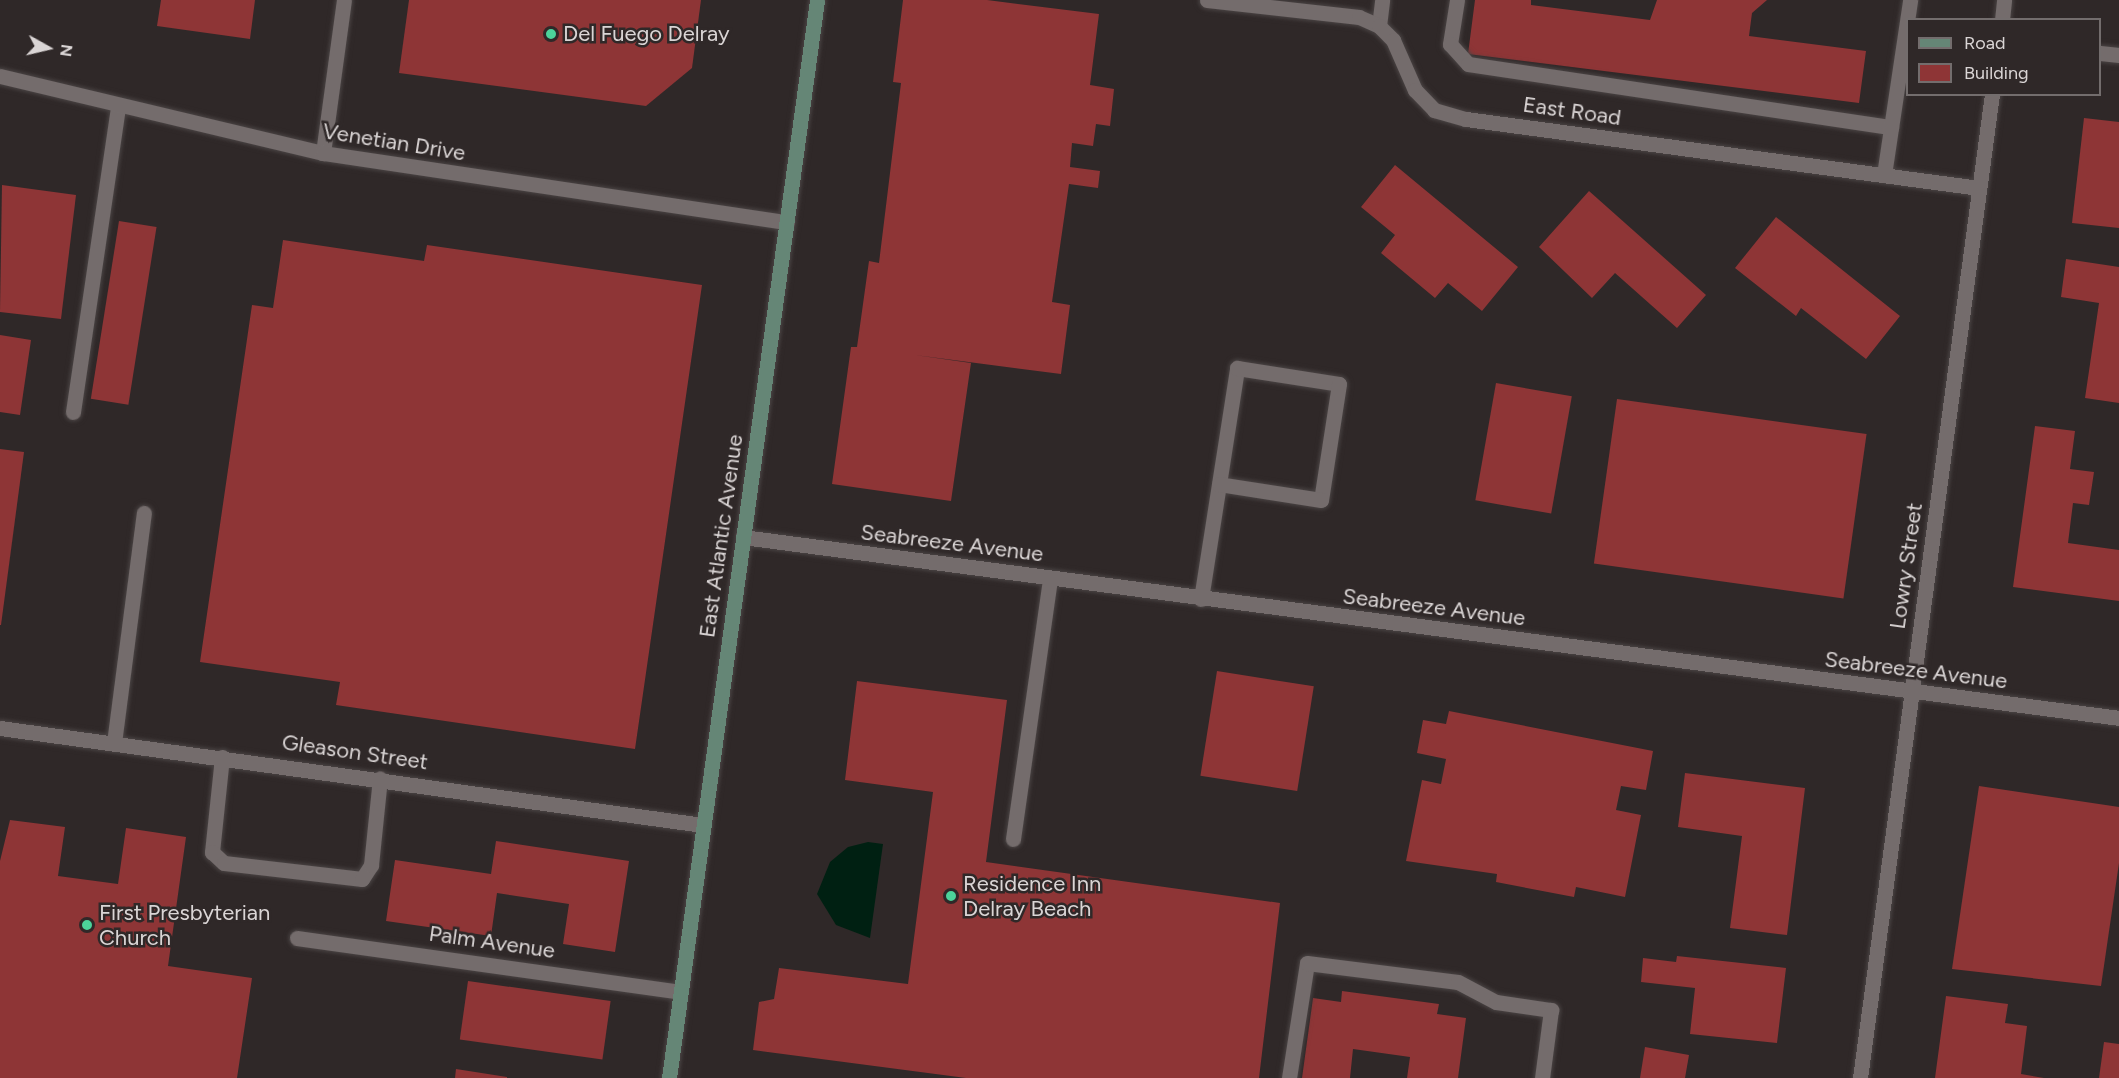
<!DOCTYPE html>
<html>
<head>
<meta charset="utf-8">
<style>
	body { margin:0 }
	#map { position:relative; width:2119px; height:1078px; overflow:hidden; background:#2f2828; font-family:Figtree,sans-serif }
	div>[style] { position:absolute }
	.water>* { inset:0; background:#002012 }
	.building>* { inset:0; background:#8e3536; transform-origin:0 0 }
	.roads { filter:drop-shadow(0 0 2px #4a4444) drop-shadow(0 0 2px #4a4444) }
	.service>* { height:15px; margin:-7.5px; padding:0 7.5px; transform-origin:7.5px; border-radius:7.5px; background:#746c6c }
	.minor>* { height:15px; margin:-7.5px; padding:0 7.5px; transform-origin:7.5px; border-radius:7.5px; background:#746c6c }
	.secondary>* { height:15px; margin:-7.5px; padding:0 7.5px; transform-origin:7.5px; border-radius:7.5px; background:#658676 }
	.dots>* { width:16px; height:16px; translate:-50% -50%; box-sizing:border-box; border:3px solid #2f2828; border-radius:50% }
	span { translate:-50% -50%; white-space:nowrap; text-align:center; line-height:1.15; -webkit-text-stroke:5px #2f2828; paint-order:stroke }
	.poi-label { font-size:22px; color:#dad5d5 }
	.left { translate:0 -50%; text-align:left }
	.street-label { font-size:22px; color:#dad5d5 }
	.legend { position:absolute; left:1906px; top:18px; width:195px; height:78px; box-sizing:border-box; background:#2f2828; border:2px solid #736d6d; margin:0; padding:8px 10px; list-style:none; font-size:18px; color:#dad5d5 }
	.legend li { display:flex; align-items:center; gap:12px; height:30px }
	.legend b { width:30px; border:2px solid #736d6d }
	.north { position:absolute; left:18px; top:18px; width:60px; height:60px; -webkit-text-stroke:4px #2f2828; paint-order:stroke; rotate:98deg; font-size:16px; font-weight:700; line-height:24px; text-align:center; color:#dad5d5 }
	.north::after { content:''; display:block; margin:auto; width:21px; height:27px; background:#dad5d5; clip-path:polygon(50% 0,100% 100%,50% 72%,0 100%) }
</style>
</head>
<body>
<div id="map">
	<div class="water">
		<i style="clip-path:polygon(868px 842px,883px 844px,870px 938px,836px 925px,817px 894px,830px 862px,848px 847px)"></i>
	</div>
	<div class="building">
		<i style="clip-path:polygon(161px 0,255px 0,250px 39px,157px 26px)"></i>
		<i style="clip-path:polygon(409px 0,701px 0,692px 68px,646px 106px,399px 73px)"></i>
		<i style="clip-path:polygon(903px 0,987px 0,1099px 14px,1090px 85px,1114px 89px,1110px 126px,1096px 124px,1093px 146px,1072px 143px,1070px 167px,1100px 171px,1098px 188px,1069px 184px,1052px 302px,1070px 305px,1061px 374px,915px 355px,971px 363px,951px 501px,832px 484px,851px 347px,857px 347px,869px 261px,879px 263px,901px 83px,893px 82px)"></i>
		<i style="clip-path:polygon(1475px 0,1531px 0,1531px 5px,1650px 20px,1657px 0,1767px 0,1752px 13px,1749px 36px,1866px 51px,1859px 103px,1468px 54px)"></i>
		<i style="clip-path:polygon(2084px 118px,2119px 122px,2119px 228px,2072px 223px)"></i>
		<i style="clip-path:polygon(1395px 165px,1518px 267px,1482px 311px,1448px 283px,1435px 298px,1381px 253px,1395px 235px,1361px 207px)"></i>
		<i style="clip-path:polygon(2px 185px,76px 195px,61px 319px,0 312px)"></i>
		<i style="clip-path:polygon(1589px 191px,1706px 295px,1677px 328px,1615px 273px,1592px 298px,1539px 247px)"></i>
		<i style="clip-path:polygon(1776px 217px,1900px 316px,1866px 359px,1801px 308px,1796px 316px,1735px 268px)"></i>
		<i style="left:119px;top:221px;width:38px;height:180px;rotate:9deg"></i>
		<i style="clip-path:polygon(283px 240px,424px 261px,427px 245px,702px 285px,635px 749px,336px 705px,340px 682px,200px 662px,252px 305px,273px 308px)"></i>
		<i style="clip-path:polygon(2066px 259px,2119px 267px,2119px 403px,2085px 398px,2099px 303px,2061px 297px)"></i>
		<i style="clip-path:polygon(0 335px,31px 340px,20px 415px,0 412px)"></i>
		<i style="left:1496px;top:383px;width:77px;height:119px;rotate:10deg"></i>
		<i style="left:1617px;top:399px;width:252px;height:166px;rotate:8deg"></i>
		<i style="clip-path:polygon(2035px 426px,2075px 431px,2070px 469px,2094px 472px,2089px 505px,2073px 503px,2068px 543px,2119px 550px,2119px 601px,2013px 587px)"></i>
		<i style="clip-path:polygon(0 449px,24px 452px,1px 625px,0 625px)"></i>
		<i style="left:1217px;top:671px;width:98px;height:106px;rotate:9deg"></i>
		<i style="clip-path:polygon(857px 681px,1007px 700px,986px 862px,1280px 903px,1259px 1078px,966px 1078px,753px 1050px,759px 1002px,774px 999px,779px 968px,908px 984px,933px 792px,845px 780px)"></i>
		<i style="clip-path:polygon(1449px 711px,1653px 751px,1646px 790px,1621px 786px,1616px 810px,1641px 815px,1625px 897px,1576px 887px,1574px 897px,1496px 882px,1497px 874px,1406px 861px,1422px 780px,1441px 784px,1446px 759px,1417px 753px,1423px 720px,1446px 724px)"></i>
		<i style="clip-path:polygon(1685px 773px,1805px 788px,1787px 935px,1730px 928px,1742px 836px,1678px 827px)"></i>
		<i style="clip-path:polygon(1979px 786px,2119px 807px,2119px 863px,2101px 986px,1952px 969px)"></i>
		<i style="clip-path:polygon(10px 820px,65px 827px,58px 876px,118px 884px,126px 828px,186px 837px,168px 966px,252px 978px,237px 1078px,0 1078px,0 861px)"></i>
		<i style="clip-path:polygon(496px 841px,629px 861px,615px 952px,563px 944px,569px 904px,497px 893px,491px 936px,386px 921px,395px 860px,491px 874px)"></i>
		<i style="clip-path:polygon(1677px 956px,1786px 968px,1777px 1043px,1690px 1034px,1695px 988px,1641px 982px,1643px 958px,1676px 962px)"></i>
		<i style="left:468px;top:981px;width:144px;height:59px;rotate:8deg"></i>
		<i style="clip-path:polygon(1342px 991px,1439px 1004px,1437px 1014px,1466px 1018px,1458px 1078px,1407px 1078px,1410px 1057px,1353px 1049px,1350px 1078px,1302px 1078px,1313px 998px,1341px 1002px)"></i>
		<i style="clip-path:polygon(1946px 996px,2008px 1004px,2005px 1023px,2027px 1026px,2021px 1074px,2044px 1078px,1935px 1078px)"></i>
		<i style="clip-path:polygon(2104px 1042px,2119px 1044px,2119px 1078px,2099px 1078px)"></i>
		<i style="clip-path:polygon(1645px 1047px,1689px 1055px,1685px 1078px,1640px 1078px)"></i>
		<i style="clip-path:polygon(456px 1069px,507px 1077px,507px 1078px,455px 1078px)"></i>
	</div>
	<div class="roads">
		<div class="service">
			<i style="left:1457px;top:0;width:45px;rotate:99deg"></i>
			<i style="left:1450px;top:44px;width:27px;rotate:48deg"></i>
			<i style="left:1468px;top:64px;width:428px;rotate:8.5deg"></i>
			<i style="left:1379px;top:26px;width:26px;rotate:-83deg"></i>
			<i style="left:323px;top:153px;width:154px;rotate:-82.2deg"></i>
			<i style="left:1884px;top:175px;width:177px;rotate:-81.5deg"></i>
			<i style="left:73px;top:412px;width:307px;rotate:-81.6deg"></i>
			<i style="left:1201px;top:599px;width:234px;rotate:-81.1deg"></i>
			<i style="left:1237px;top:368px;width:103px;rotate:8.9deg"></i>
			<i style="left:1339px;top:384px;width:117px;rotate:98.8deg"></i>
			<i style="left:1321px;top:500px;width:103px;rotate:-171.1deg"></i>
			<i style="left:114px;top:743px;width:232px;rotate:-82.6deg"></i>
			<i style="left:222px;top:757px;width:96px;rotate:96deg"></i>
			<i style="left:212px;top:852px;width:16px;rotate:43deg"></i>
			<i style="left:224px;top:863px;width:139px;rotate:6.6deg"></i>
			<i style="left:362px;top:879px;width:17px;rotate:-57deg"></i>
			<i style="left:371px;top:865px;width:87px;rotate:-84.1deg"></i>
			<i style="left:1013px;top:839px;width:263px;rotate:-81.9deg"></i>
			<i style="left:297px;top:938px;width:387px;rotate:8deg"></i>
			<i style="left:1289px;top:1078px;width:116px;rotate:-81.1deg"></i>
			<i style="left:1307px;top:963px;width:152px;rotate:7.2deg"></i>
			<i style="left:1458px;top:982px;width:43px;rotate:27.8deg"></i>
			<i style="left:1496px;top:1002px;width:56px;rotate:8.3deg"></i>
			<i style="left:1551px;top:1010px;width:69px;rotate:97.5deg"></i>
		</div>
		<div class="minor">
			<i style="left:1207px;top:0;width:153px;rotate:6.4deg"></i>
			<i style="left:1359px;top:17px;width:22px;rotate:24deg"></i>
			<i style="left:1379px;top:26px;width:20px;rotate:45deg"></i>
			<i style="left:1393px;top:40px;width:55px;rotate:66.3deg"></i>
			<i style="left:1415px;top:90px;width:28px;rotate:46deg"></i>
			<i style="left:1434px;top:110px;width:33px;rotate:16deg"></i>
			<i style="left:1466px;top:119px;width:518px;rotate:7.66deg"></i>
			<i style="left:2002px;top:20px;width:20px;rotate:-84deg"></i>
			<i style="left:2100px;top:53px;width:19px;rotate:6deg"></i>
			<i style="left:0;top:76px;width:332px;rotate:13.4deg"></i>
			<i style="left:323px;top:153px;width:469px;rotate:8.5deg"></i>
			<i style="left:743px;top:537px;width:1388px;rotate:7.49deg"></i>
			<i style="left:0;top:728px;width:710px;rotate:7.86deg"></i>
			<i style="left:1860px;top:1078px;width:993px;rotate:-82.36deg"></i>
		</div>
		<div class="secondary">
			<i style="left:669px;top:1078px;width:1088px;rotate:-82.18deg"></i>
		</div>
	</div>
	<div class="dots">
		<i style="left:551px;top:34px;background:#4cd39a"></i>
		<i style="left:951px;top:896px;background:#4cd39a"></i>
		<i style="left:87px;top:925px;background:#4cd39a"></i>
	</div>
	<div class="poi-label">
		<span class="left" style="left:563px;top:34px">Del Fuego Delray</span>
		<span class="left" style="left:963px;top:896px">Residence Inn<br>Delray Beach</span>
		<span class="left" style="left:99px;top:925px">First Presbyterian<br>Church</span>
	</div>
	<div class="street-label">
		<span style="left:1572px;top:111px;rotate:8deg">East Road</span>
		<span style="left:394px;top:142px;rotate:9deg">Venetian Drive</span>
		<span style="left:721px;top:536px;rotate:-82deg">East Atlantic Avenue</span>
		<span style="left:952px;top:543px;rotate:7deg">Seabreeze Avenue</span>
		<span style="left:1906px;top:566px;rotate:-82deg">Lowry Street</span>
		<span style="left:1434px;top:607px;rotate:7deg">Seabreeze Avenue</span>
		<span style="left:1916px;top:670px;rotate:7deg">Seabreeze Avenue</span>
		<span style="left:355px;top:752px;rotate:8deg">Gleason Street</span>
		<span style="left:492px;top:942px;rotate:8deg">Palm Avenue</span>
	</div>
	<ul class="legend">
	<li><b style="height:8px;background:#658676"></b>Road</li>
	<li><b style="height:16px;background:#8e3536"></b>Building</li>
	</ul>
	<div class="north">N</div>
</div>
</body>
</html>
